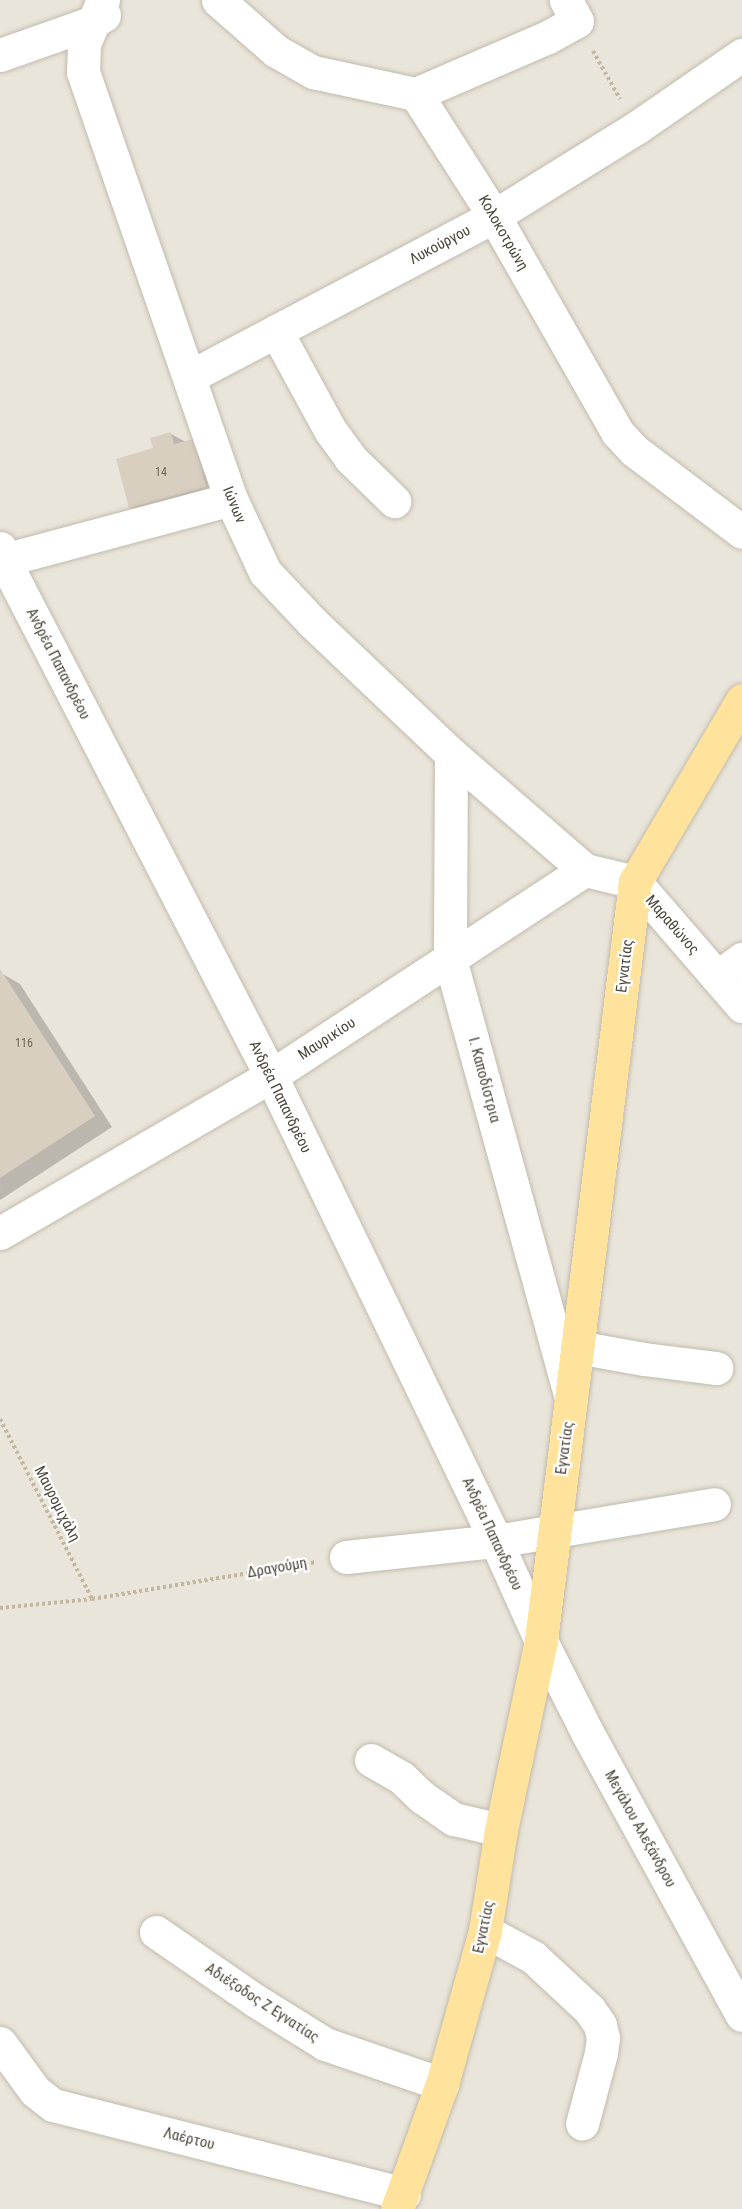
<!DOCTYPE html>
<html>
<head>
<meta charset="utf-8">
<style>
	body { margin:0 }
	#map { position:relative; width:742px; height:2209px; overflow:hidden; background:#f6f3ec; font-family:"Roboto Condensed",sans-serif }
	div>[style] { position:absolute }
	.residential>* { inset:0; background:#eae5da; transform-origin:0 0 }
	.shadow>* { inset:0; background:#0003 }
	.building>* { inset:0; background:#d8cfc1 }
	.path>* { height:4px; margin-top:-2px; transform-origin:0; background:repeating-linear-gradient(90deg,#c4b79f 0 3px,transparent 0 6px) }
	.roads { filter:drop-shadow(0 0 2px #c2bbae) drop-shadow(0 0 2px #c2bbae) }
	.minor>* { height:33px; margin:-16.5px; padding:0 16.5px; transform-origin:16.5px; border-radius:16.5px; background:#fff }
	.major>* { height:33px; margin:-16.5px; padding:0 16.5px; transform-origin:16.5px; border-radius:16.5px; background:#ffe39c }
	span { translate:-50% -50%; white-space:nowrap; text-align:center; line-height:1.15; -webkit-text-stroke:4.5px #fff; paint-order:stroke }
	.number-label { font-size:12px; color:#6e675b }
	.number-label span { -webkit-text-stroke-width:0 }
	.street-label { font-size:15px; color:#4b4439 }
</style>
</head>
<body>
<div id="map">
	<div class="residential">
		<i style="left:0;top:0;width:742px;height:2209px"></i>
	</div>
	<div class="shadow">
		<i style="clip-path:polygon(171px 434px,186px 442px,193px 440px,224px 497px,149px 518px,130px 507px,155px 450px)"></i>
		<i style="clip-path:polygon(1px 973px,20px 984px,112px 1127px,0 1200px)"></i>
	</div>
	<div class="building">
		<i style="clip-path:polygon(171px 432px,174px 444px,194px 439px,206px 487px,129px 508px,116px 459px,153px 448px,150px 438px)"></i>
		<i style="clip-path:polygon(0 969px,95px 1116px,0 1178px)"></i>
	</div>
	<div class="path">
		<i style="left:593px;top:51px;width:55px;rotate:60.6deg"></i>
		<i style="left:0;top:1419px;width:202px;rotate:62.9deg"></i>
		<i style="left:0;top:1608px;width:92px;rotate:-5.6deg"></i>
		<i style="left:92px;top:1599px;width:227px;rotate:-9.4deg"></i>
	</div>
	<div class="roads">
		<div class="minor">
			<i style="left:103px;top:0;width:48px;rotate:113.4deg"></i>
			<i style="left:84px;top:44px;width:28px;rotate:92deg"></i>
			<i style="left:83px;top:72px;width:452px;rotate:70.9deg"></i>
			<i style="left:231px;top:499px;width:81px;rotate:65deg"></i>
			<i style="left:265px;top:572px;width:70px;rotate:46.7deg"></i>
			<i style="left:313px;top:623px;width:190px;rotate:43.5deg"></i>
			<i style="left:451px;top:754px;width:177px;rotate:40.9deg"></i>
			<i style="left:585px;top:870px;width:51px;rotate:13.5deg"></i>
			<i style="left:635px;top:882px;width:164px;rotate:49.2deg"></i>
			<i style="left:218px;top:0;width:77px;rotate:41.3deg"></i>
			<i style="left:276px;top:51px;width:43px;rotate:29.6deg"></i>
			<i style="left:313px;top:72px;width:105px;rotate:12.1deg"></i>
			<i style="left:416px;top:94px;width:145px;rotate:57.4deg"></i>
			<i style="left:494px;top:216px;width:249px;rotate:60.3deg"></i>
			<i style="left:617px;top:432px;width:26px;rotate:47deg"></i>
			<i style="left:635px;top:451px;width:134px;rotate:37.1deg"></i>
			<i style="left:0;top:55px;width:99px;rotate:-19.5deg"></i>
			<i style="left:93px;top:22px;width:13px;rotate:-32deg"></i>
			<i style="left:416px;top:94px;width:144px;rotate:-23.4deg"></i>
			<i style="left:548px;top:37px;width:33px;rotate:-29deg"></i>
			<i style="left:577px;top:21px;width:24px;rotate:-118deg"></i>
			<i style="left:276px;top:331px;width:113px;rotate:61.4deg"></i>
			<i style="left:330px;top:430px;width:34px;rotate:54deg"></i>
			<i style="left:350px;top:458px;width:62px;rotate:44.3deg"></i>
			<i style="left:189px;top:377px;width:345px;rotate:-27.8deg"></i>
			<i style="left:494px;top:216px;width:167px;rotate:-31.8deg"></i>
			<i style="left:636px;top:128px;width:129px;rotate:-34.6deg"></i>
			<i style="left:0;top:548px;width:13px;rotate:72deg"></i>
			<i style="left:4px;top:560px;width:581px;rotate:62.64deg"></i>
			<i style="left:271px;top:1076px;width:517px;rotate:64.18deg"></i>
			<i style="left:496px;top:1541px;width:110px;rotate:65.8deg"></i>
			<i style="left:541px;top:1641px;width:106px;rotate:63.2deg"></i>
			<i style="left:589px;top:1736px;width:318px;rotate:61.3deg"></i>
			<i style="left:4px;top:560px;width:235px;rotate:-15deg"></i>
			<i style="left:451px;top:754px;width:205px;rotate:90.3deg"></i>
			<i style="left:450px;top:959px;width:456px;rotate:74.6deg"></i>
			<i style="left:717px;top:977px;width:31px;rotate:-36deg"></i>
			<i style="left:0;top:1233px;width:313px;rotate:-30.1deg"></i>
			<i style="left:271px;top:1076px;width:376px;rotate:-33.3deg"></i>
			<i style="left:577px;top:1347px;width:68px;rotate:10.2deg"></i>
			<i style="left:644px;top:1359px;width:73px;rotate:7.1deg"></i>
			<i style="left:346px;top:1557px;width:151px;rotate:-6.1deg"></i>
			<i style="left:496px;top:1541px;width:221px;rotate:-9.6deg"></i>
			<i style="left:371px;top:1760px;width:36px;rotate:30deg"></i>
			<i style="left:402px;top:1778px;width:28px;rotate:44deg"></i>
			<i style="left:422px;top:1797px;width:39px;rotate:35deg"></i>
			<i style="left:454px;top:1819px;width:48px;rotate:13.2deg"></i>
			<i style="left:485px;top:1931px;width:55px;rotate:28.4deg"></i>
			<i style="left:533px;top:1957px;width:76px;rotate:42.9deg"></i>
			<i style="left:589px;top:2009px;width:19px;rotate:55deg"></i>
			<i style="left:600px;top:2025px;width:13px;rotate:77deg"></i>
			<i style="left:603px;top:2038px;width:15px;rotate:98deg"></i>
			<i style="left:601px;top:2053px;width:73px;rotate:105deg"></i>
			<i style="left:156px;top:1932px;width:121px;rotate:34.6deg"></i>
			<i style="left:256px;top:2001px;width:81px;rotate:31.9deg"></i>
			<i style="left:325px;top:2044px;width:124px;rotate:18.9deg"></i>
			<i style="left:0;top:2043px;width:59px;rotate:53.9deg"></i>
			<i style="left:35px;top:2091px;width:23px;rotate:38deg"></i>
			<i style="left:53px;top:2105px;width:362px;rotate:14.2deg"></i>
		</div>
		<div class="major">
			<i style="left:397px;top:2209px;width:133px;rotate:-70.2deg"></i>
			<i style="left:442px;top:2084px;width:159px;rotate:-74.3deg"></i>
			<i style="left:485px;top:1931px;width:102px;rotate:-81deg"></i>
			<i style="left:501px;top:1830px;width:193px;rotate:-78.1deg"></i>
			<i style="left:541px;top:1641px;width:765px;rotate:-82.94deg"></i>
			<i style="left:635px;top:882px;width:211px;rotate:-59.5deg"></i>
		</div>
	</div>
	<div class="number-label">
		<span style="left:161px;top:473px">14</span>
		<span style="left:24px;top:1044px">116</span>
	</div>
	<div class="street-label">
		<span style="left:503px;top:233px;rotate:60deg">Κολοκοτρώνη</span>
		<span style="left:440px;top:245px;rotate:-28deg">Λυκούργου</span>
		<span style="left:234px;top:505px;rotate:68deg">Ιώνων</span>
		<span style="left:58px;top:664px;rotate:63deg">Ανδρέα Παπανδρέου</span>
		<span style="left:672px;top:925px;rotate:49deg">Μαραθώνος</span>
		<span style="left:625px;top:966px;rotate:-83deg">Εγνατίας</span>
		<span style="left:327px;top:1039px;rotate:-33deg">Μαυρικίου</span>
		<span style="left:484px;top:1080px;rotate:75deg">Ι. Καποδίστρια</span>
		<span style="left:280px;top:1097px;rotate:64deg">Ανδρέα Παπανδρέου</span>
		<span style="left:565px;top:1448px;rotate:-82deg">Εγνατίας</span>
		<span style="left:57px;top:1504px;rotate:63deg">Μαυρομιχάλη</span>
		<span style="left:492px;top:1534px;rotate:65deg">Ανδρέα Παπανδρέου</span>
		<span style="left:277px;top:1568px;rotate:-10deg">Δραγούμη</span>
		<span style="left:640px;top:1829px;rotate:61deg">Μεγάλου Αλεξάνδρου</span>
		<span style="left:484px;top:1927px;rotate:-78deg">Εγνατίας</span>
		<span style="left:262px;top:2003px;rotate:33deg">Αδιέξοδος Ζ Εγνατίας</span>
		<span style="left:189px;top:2139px;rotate:14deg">Λαέρτου</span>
	</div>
</div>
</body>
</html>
